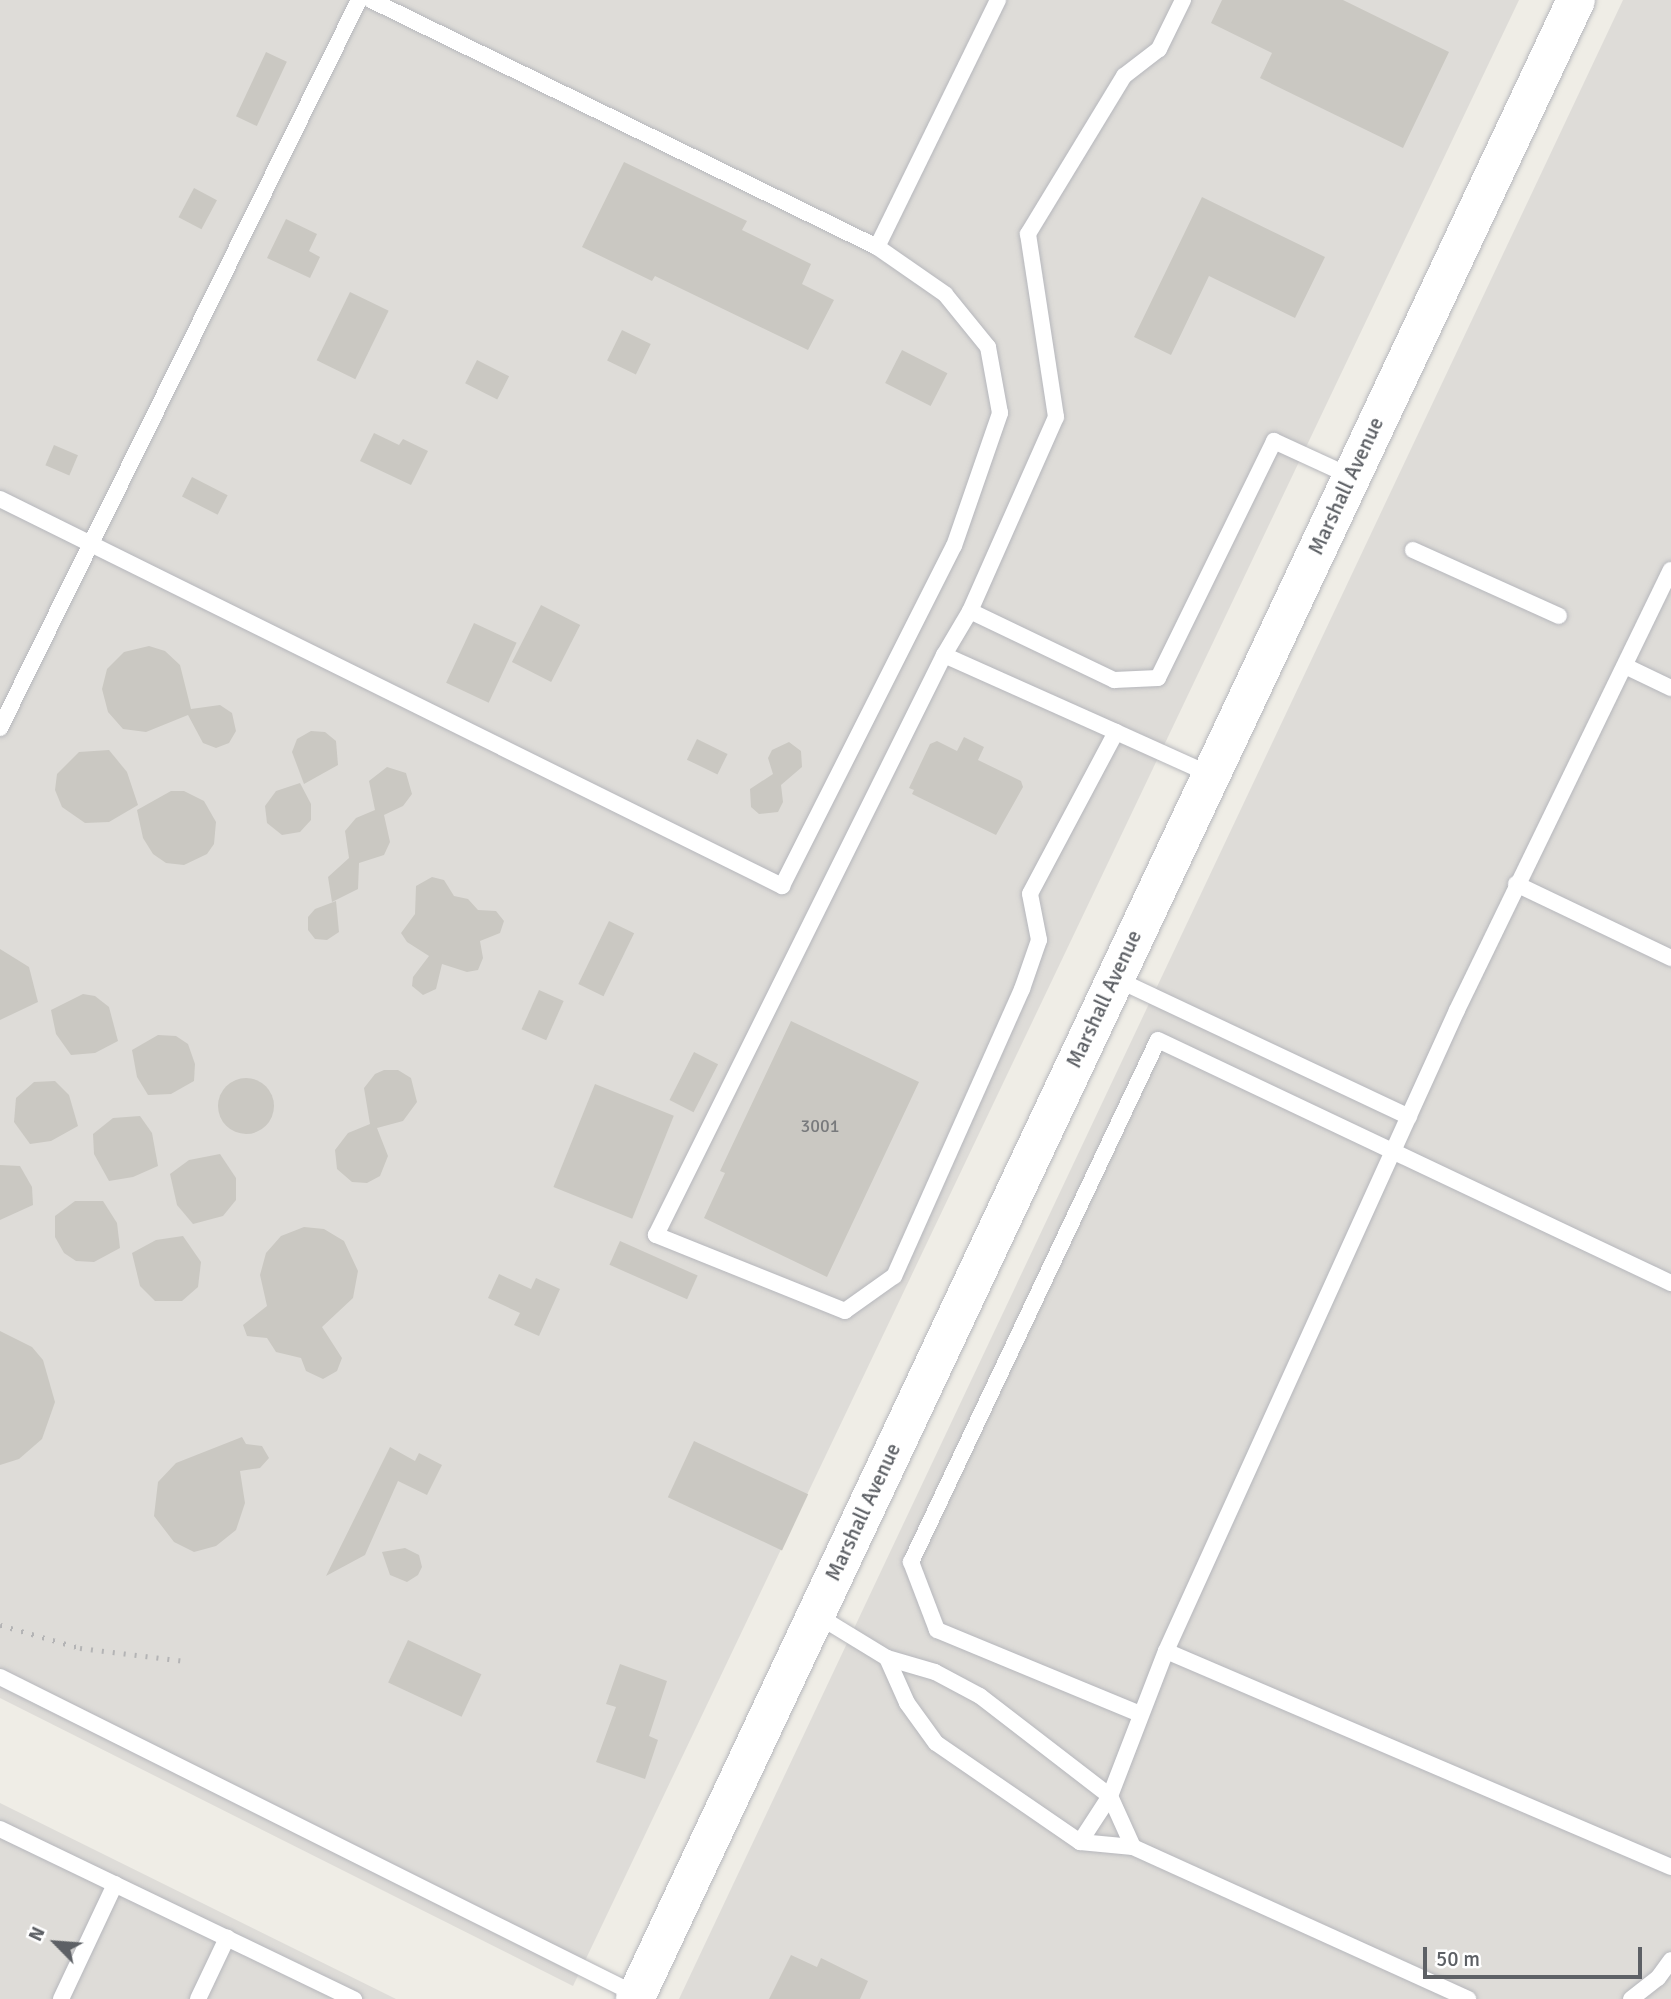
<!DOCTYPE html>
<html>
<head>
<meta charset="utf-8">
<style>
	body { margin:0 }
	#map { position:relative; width:1671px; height:1999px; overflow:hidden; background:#efede6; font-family:Signika,sans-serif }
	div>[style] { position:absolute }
	.industrial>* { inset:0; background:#dedcd8 }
	.building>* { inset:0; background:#cac8c2; transform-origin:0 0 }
	.round { border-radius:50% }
	.roads { filter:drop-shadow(0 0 2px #b6b7bc) drop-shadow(0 0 2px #b6b7bc) }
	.service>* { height:16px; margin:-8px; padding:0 8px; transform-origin:8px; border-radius:8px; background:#fff }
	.tertiary>* { height:38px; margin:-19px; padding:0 19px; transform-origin:19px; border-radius:19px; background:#fff }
	.rail>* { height:5px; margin-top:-2.5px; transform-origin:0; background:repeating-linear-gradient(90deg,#b4b4b5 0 2px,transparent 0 11px) }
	span { translate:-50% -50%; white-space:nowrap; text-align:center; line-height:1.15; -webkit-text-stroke:5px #fff; paint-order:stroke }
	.number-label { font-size:18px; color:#787a7c }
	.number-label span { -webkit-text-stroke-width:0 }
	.street-label { font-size:21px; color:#5d6065 }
	.north { position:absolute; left:21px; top:1908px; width:70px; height:70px; -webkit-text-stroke:5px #fff; paint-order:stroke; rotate:295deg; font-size:19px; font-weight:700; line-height:28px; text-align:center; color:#5d6065 }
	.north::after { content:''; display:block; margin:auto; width:24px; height:32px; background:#5d6065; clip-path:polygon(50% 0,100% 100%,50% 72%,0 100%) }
	.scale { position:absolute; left:1423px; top:1947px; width:219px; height:32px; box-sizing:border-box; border:4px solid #5d6065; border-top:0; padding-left:9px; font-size:21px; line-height:24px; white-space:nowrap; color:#5d6065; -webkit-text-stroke:5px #fff; paint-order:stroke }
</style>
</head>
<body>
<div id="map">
	<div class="industrial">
		<i style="clip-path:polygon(0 0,1519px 0,573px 1986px,0 1698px)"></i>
		<i style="clip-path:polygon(1623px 0,1671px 0,1671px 1999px,679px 1999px)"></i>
		<i style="clip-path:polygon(0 1803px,396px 1999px,0 1999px)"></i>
	</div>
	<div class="building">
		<i style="clip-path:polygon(1222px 0,1343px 0,1449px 52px,1403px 148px,1260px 78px,1272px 53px,1211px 23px)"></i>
		<i style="left:266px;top:52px;width:23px;height:71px;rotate:25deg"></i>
		<i style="clip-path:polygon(624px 162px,747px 221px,742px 230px,811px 264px,802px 284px,834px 300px,808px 350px,655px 276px,652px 281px,582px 247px)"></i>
		<i style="left:194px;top:188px;width:26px;height:33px;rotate:28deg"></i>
		<i style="clip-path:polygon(1202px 197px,1325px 257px,1295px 318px,1209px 276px,1171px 355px,1134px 337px)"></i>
		<i style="clip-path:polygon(286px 219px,317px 234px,309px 251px,320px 257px,310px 278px,267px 258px)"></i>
		<i style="left:350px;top:292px;width:43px;height:76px;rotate:26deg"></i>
		<i style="left:622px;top:330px;width:32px;height:34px;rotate:26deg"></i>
		<i style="left:902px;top:350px;width:51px;height:37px;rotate:27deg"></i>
		<i style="left:477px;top:360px;width:36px;height:26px;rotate:27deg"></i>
		<i style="clip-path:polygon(374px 433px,399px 445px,403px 439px,428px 451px,411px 485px,360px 461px)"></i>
		<i style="left:54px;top:445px;width:26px;height:22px;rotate:23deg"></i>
		<i style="left:192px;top:477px;width:40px;height:22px;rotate:27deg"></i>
		<i style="left:541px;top:605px;width:44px;height:64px;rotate:27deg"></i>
		<i style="left:474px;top:623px;width:47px;height:66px;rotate:25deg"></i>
		<i style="clip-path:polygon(149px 646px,165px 651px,180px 665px,191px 709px,220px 705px,232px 713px,236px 731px,229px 743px,216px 748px,203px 743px,188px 715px,146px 732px,123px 729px,108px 712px,102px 689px,107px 669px,124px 652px)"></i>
		<i style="clip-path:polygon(311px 731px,325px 732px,336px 741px,338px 765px,304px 784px,292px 752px,297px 739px)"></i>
		<i style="clip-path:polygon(964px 737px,984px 747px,978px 760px,1021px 781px,1023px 787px,996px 835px,912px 794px,914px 790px,909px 788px,930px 744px,937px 741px,957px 751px)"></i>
		<i style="left:697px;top:739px;width:34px;height:23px;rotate:26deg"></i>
		<i style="clip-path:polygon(789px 742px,801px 751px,802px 767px,781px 785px,783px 802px,778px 812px,759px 814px,751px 807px,750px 789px,773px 774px,768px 758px,772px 750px)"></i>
		<i style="clip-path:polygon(109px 750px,127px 772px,138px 805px,109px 822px,85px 823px,62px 807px,55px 790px,57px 774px,79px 752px)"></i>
		<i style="clip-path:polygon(387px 767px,406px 773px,412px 794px,403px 806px,384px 815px,390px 842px,384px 855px,359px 863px,358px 889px,332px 902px,328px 877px,349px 858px,345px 831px,356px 818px,375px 810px,369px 781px)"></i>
		<i style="clip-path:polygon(300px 783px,311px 804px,311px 820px,300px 832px,282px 835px,267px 823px,265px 806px,276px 791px)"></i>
		<i style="clip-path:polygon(171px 791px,184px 791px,204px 801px,216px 822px,214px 844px,207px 854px,184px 865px,166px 863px,153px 854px,143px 838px,137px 810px)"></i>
		<i style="clip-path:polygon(432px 877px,444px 880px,454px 896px,468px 899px,478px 910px,496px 911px,504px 921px,500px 933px,480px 941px,483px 958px,478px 970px,467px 972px,442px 964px,436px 989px,423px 995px,412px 986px,413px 977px,429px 956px,407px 942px,401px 933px,415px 914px,416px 886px)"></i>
		<i style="clip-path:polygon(336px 901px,339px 932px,327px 940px,315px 939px,308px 930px,308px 917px,315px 909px)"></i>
		<i style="left:609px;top:921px;width:28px;height:70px;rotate:26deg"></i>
		<i style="clip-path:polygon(0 949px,29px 967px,38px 1002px,0 1020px)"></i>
		<i style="left:539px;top:990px;width:27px;height:43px;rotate:24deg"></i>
		<i style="clip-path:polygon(83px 994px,95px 996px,109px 1007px,118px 1041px,95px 1053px,71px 1055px,56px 1034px,51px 1010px)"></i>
		<i style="clip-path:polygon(791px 1021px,919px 1082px,827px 1277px,704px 1218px,725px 1173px,720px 1171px)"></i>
		<i style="clip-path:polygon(158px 1035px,176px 1036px,188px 1044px,195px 1064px,194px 1081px,171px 1094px,148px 1095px,137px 1077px,132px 1050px)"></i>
		<i style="left:694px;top:1052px;width:27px;height:54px;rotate:27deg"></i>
		<i style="clip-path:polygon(384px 1070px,398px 1070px,411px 1078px,417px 1102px,403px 1121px,377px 1128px,388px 1156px,380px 1176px,367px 1183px,352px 1182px,337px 1169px,335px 1150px,348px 1133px,370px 1124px,364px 1088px,375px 1074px)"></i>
		<i class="round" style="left:218px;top:1078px;width:56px;height:56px"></i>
		<i style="clip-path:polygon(55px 1081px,69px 1095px,78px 1126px,51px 1141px,30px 1144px,14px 1122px,16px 1098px,34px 1082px)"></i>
		<i style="left:595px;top:1084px;width:85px;height:111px;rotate:22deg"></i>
		<i style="clip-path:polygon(140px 1116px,152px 1133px,158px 1166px,133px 1177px,109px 1181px,94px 1154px,93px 1134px,113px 1118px)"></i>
		<i style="clip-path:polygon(220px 1154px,236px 1178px,236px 1200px,223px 1216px,193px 1224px,177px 1205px,170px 1174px,189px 1160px)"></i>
		<i style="clip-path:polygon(0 1165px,20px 1166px,32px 1187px,33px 1205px,0 1220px)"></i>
		<i style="clip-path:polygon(75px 1201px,103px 1201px,117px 1223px,120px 1248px,94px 1262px,76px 1261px,64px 1253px,55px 1237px,55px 1216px)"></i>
		<i style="clip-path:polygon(304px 1227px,324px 1229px,344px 1241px,358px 1271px,353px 1298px,322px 1327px,342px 1358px,337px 1371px,323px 1379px,306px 1371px,301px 1358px,276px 1352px,267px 1338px,247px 1336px,243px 1325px,267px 1306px,260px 1275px,266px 1253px,281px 1236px)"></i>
		<i style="clip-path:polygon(183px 1236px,201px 1262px,198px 1287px,182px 1301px,155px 1301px,140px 1286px,132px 1253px,156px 1240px)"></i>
		<i style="left:620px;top:1241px;width:85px;height:26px;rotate:24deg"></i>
		<i style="clip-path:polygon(499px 1274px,531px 1289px,536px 1278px,560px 1289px,539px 1336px,514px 1325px,520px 1313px,488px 1298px)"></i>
		<i style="clip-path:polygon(0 1331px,32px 1347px,43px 1360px,55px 1402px,42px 1439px,19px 1459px,0 1465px)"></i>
		<i style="clip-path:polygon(242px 1437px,246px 1444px,262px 1446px,269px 1458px,260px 1468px,240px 1471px,245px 1503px,236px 1530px,216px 1546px,194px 1552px,174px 1542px,154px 1516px,158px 1482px,176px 1463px)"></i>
		<i style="left:694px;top:1441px;width:126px;height:62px;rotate:25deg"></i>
		<i style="clip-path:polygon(390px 1447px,415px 1461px,419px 1453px,442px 1465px,427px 1495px,398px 1481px,365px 1555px,326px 1576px)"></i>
		<i style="clip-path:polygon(405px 1548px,419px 1555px,422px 1567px,418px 1575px,407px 1582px,390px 1575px,382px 1552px)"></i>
		<i style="left:408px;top:1640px;width:81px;height:47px;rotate:25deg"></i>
		<i style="clip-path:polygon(620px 1664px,667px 1681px,649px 1736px,658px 1740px,645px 1779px,596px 1762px,616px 1707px,606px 1704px)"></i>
		<i style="clip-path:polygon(791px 1955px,817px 1967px,821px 1958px,868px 1981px,860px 1999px,769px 1999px)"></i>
	</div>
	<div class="roads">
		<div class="service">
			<i style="left:1183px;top:0;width:55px;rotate:116.1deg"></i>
			<i style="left:1159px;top:49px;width:44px;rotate:142.4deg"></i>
			<i style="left:1124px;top:76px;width:185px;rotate:121.3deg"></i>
			<i style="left:1028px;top:234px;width:185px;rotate:81.3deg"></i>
			<i style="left:1056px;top:417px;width:212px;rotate:113.9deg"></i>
			<i style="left:970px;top:611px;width:160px;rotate:25.6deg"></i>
			<i style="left:1114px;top:680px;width:44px;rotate:-2.6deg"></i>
			<i style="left:1158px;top:678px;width:264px;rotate:-63.9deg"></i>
			<i style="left:1274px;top:441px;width:84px;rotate:24.7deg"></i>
			<i style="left:877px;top:247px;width:275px;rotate:-63.9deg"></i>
			<i style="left:0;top:499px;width:873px;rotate:26.33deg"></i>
			<i style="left:782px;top:886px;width:381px;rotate:-63.2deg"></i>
			<i style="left:954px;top:546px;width:141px;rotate:-70.9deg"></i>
			<i style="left:1000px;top:413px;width:67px;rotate:-100.3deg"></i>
			<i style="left:988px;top:347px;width:68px;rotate:-129.1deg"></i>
			<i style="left:945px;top:294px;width:83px;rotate:-145.3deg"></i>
			<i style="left:877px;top:247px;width:563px;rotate:-153.98deg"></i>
			<i style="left:1413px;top:550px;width:160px;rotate:24.3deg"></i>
			<i style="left:944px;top:655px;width:51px;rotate:-59.4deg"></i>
			<i style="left:1625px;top:666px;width:51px;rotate:25.6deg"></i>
			<i style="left:0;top:728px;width:812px;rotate:-63.75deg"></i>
			<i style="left:1116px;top:732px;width:183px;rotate:118deg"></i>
			<i style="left:1030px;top:894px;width:47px;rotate:78.9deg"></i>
			<i style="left:1039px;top:940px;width:52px;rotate:109.1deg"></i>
			<i style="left:1022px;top:989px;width:314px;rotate:114deg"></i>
			<i style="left:894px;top:1276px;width:60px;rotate:144.5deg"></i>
			<i style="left:845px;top:1311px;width:204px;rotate:-158.1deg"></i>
			<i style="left:656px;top:1235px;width:648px;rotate:-63.59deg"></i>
			<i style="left:944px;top:655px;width:188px;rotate:24.1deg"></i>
			<i style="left:1116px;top:732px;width:102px;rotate:24.3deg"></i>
			<i style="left:1516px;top:884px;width:172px;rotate:25.5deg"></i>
			<i style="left:1114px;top:978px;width:326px;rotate:25.2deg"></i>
			<i style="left:815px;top:1614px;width:84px;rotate:31.4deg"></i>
			<i style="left:887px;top:1658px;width:50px;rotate:16.3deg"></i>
			<i style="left:935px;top:1672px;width:51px;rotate:28.1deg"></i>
			<i style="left:980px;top:1696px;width:164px;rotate:37.6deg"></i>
			<i style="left:1110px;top:1796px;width:56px;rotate:65.7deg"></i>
			<i style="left:1166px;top:1651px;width:549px;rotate:23.16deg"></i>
			<i style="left:887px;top:1658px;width:49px;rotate:66deg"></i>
			<i style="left:907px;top:1703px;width:49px;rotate:54.1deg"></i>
			<i style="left:936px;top:1743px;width:175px;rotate:34.5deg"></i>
			<i style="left:1080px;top:1842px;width:53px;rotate:5.4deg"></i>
			<i style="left:1133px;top:1847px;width:368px;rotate:24.4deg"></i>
			<i style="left:0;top:1677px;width:712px;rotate:26.53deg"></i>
			<i style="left:1140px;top:1714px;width:220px;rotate:-157.5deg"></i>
			<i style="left:937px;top:1630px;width:73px;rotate:-110.9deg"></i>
			<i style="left:911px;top:1562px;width:577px;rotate:-64.68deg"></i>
			<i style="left:1158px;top:1040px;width:568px;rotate:25.35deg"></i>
			<i style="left:0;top:1829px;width:393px;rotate:25.7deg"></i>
			<i style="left:1080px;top:1842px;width:55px;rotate:-56.9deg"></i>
			<i style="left:1110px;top:1796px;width:155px;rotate:-68.9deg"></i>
			<i style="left:1166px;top:1651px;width:704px;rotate:-65.58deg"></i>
			<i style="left:1457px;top:1010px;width:489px;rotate:-64.1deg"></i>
			<i style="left:61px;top:1999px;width:127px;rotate:-64.8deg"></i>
			<i style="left:198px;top:1999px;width:68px;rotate:-64.6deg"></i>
			<i style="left:1631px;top:1999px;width:34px;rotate:-38deg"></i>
			<i style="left:1658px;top:1978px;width:22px;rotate:-54deg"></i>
		</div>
		<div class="tertiary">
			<i style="left:635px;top:1999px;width:2209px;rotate:-64.79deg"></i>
		</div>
	</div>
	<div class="rail">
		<i style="left:0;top:1625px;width:83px;rotate:16deg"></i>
		<i style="left:80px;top:1648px;width:106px;rotate:7.1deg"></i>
	</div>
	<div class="number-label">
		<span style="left:820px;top:1126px">3001</span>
	</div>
	<div class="street-label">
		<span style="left:1346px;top:486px;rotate:-65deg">Marshall Avenue</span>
		<span style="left:1104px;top:999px;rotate:-65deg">Marshall Avenue</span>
		<span style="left:863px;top:1512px;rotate:-65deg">Marshall Avenue</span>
	</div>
	<div class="north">N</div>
	<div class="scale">50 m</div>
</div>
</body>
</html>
